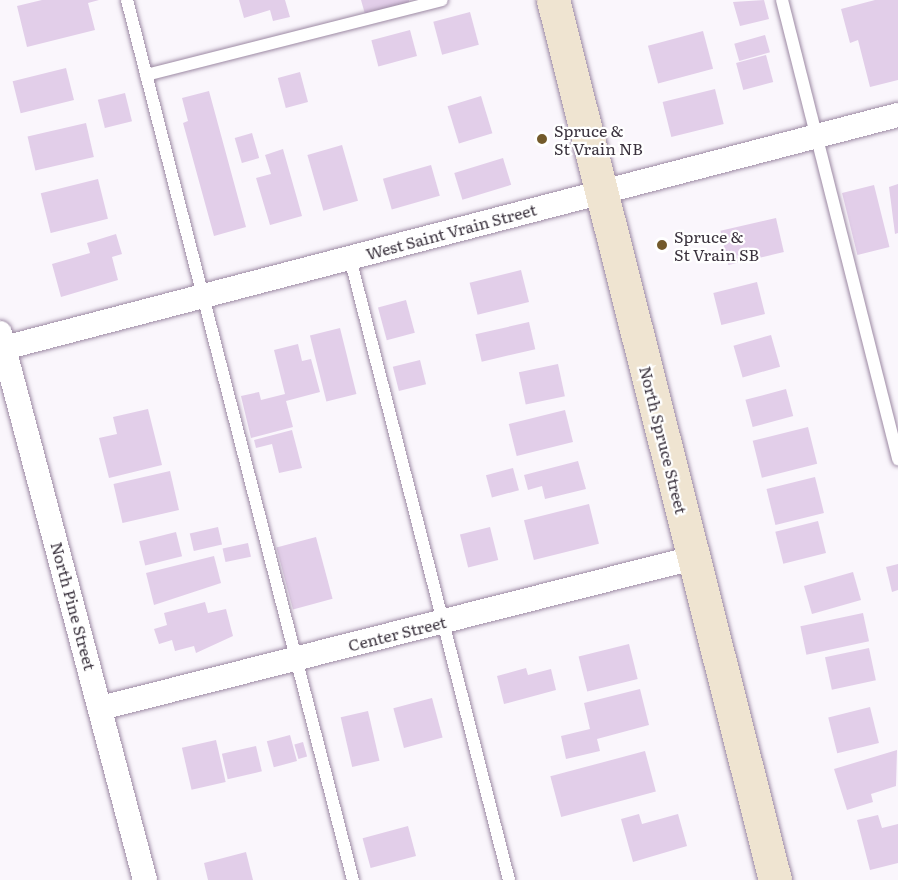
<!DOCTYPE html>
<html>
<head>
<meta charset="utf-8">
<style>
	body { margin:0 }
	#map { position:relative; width:898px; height:880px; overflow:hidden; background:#faf6fc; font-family:Literata,serif }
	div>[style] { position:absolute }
	.building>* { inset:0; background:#e2cee9; transform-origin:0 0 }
	.roads { filter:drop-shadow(0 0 2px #9c89a3) drop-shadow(0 0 2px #9c89a3) }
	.lane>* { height:12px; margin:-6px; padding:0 6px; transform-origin:6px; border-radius:6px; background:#fff }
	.street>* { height:24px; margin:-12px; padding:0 12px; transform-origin:12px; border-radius:12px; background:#fff }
	.secondary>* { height:33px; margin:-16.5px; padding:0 16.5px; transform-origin:16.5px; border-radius:16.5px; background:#efe4d1 }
	.dots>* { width:16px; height:16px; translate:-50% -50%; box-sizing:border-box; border:3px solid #fff; border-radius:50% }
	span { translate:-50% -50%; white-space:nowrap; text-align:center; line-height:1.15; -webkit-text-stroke:4.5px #fff; paint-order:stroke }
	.poi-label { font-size:16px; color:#3b333e }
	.left { translate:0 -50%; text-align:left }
	.street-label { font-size:16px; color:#3b333e }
</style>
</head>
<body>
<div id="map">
	<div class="building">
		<i style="clip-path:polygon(42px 0,99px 0,88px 3px,95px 30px,27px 47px,17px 6px)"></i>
		<i style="clip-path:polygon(239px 0,285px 0,290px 17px,273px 21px,270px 10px,244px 18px)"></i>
		<i style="clip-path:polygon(361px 0,409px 0,409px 3px,365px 14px)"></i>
		<i style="clip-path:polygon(764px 0,769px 19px,740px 26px,733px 2px)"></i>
		<i style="clip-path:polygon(875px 0,898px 0,898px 80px,870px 87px,858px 40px,850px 43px,841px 9px)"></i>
		<i style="left:470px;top:12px;width:34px;height:38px;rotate:75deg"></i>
		<i style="left:410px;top:30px;width:27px;height:40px;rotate:75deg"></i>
		<i style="left:703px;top:31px;width:39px;height:57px;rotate:75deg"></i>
		<i style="left:765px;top:35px;width:18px;height:32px;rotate:74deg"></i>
		<i style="left:766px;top:55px;width:28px;height:31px;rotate:75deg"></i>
		<i style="left:66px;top:68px;width:33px;height:55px;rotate:76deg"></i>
		<i style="left:300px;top:72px;width:31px;height:23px;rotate:75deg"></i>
		<i style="left:715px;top:89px;width:36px;height:54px;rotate:76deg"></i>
		<i style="clip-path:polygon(209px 91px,246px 227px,214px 236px,183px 123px,188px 121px,182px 98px)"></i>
		<i style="left:125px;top:93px;width:29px;height:28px;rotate:76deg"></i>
		<i style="left:481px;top:96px;width:39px;height:35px;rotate:73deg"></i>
		<i style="left:86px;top:123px;width:35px;height:60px;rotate:77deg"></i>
		<i style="left:252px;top:133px;width:26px;height:18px;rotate:74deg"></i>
		<i style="left:342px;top:145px;width:58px;height:36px;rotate:74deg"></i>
		<i style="clip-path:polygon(283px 149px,302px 216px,270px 225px,256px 178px,271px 174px,265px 155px)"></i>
		<i style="left:503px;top:158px;width:28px;height:51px;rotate:73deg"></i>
		<i style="left:431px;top:165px;width:32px;height:50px;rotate:74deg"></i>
		<i style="left:98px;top:179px;width:41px;height:59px;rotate:76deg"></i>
		<i style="clip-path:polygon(898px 184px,898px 233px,895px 234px,889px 187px)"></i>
		<i style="left:874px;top:185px;width:64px;height:33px;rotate:76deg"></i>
		<i style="left:776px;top:218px;width:35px;height:57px;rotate:77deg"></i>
		<i style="clip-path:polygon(116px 234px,122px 254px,112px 257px,118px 280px,61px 297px,52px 264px,90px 253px,87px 243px)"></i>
		<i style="left:521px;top:270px;width:33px;height:53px;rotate:76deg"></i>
		<i style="left:757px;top:282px;width:33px;height:45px;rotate:76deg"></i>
		<i style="left:406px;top:300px;width:34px;height:29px;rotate:75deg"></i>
		<i style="left:529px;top:322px;width:28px;height:55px;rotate:77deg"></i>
		<i style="left:340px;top:328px;width:68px;height:31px;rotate:76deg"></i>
		<i style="left:771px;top:335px;width:33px;height:39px;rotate:74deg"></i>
		<i style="clip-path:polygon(298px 344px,302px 361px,311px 359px,320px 392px,286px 401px,293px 427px,251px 438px,241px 396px,259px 392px,261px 400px,285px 394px,274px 350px)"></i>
		<i style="left:420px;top:360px;width:25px;height:28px;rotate:76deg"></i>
		<i style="left:558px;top:364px;width:33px;height:40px;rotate:78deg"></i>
		<i style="left:786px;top:389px;width:28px;height:42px;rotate:75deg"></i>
		<i style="clip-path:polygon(148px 409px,162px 465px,109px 478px,99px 438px,117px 434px,113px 417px)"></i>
		<i style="left:565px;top:410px;width:33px;height:58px;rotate:76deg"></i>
		<i style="left:808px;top:427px;width:38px;height:57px;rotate:76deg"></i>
		<i style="clip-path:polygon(292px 430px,302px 468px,279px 473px,272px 444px,256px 448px,254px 440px)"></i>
		<i style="clip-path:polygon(578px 461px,586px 489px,545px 499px,542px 486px,528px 490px,524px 475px)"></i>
		<i style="left:513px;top:468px;width:23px;height:28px;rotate:75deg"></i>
		<i style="left:170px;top:471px;width:40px;height:58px;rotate:77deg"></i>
		<i style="left:815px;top:477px;width:37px;height:50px;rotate:76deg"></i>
		<i style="left:589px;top:504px;width:41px;height:67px;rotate:76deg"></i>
		<i style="left:818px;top:521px;width:33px;height:44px;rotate:76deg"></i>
		<i style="left:218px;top:527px;width:18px;height:29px;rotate:77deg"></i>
		<i style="left:490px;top:527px;width:34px;height:31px;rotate:76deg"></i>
		<i style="left:176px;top:532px;width:25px;height:38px;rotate:76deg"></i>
		<i style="left:316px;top:537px;width:64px;height:41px;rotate:75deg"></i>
		<i style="left:248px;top:543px;width:14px;height:26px;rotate:78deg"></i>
		<i style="clip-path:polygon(214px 556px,221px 583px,154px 605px,146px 573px)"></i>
		<i style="clip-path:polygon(898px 564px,898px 590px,892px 592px,886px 567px)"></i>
		<i style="left:853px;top:572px;width:29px;height:51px;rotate:74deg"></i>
		<i style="clip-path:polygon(205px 602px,208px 613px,226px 609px,233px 636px,196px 653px,194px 646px,175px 651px,172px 640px,159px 644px,154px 629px,167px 625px,164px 613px)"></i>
		<i style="left:863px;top:613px;width:29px;height:64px;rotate:78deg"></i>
		<i style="left:629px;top:644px;width:36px;height:52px;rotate:76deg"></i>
		<i style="left:869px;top:648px;width:33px;height:45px;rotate:78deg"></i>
		<i style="clip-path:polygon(526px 668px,528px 675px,551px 669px,556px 690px,504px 704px,497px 676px)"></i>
		<i style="clip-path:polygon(640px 689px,649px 725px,597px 739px,600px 751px,566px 759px,561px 736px,590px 729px,584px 703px)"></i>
		<i style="left:432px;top:698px;width:41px;height:40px;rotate:75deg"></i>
		<i style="left:870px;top:707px;width:37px;height:43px;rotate:76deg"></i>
		<i style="left:368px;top:711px;width:51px;height:28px;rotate:77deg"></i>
		<i style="left:290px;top:735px;width:27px;height:24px;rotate:75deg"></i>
		<i style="left:216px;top:740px;width:43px;height:35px;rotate:77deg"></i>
		<i style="left:303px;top:742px;width:15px;height:9px;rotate:74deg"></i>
		<i style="left:256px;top:746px;width:26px;height:35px;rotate:77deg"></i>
		<i style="clip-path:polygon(897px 750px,896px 786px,871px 794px,873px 802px,847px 810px,834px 769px)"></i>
		<i style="left:645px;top:751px;width:42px;height:98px;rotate:75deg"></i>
		<i style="clip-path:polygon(639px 814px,642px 824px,678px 814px,687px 846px,633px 862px,621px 819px)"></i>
		<i style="clip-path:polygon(878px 815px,882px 828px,898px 824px,898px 863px,870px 870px,857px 820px)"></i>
		<i style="left:408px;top:826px;width:31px;height:47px;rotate:75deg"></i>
		<i style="clip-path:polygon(246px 852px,253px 880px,208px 880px,204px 863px)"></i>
	</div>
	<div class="roads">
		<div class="lane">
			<i style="left:127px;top:0;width:909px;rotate:75.6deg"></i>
			<i style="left:782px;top:0;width:474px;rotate:75.8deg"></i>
			<i style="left:146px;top:75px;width:305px;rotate:-14.2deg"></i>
			<i style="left:350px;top:258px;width:642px;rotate:75.66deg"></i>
		</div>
		<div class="street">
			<i style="left:0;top:333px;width:566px;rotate:75.15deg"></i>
			<i style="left:4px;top:348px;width:924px;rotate:-14.61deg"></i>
			<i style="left:101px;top:708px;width:611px;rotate:-14.22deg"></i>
		</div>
		<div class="secondary">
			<i style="left:553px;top:0;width:908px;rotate:75.84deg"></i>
		</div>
	</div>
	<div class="dots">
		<i style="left:542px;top:139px;background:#735a2b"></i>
		<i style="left:662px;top:245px;background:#735a2b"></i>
	</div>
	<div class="poi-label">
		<span class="left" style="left:554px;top:139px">Spruce &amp;<br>St Vrain NB</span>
		<span class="left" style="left:674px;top:245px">Spruce &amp;<br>St Vrain SB</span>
	</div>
	<div class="street-label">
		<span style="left:451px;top:231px;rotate:-15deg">West Saint Vrain Street</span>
		<span style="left:664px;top:440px;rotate:76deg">North Spruce Street</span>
		<span style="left:74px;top:606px;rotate:75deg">North Pine Street</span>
		<span style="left:397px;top:633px;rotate:-14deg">Center Street</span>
	</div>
</div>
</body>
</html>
